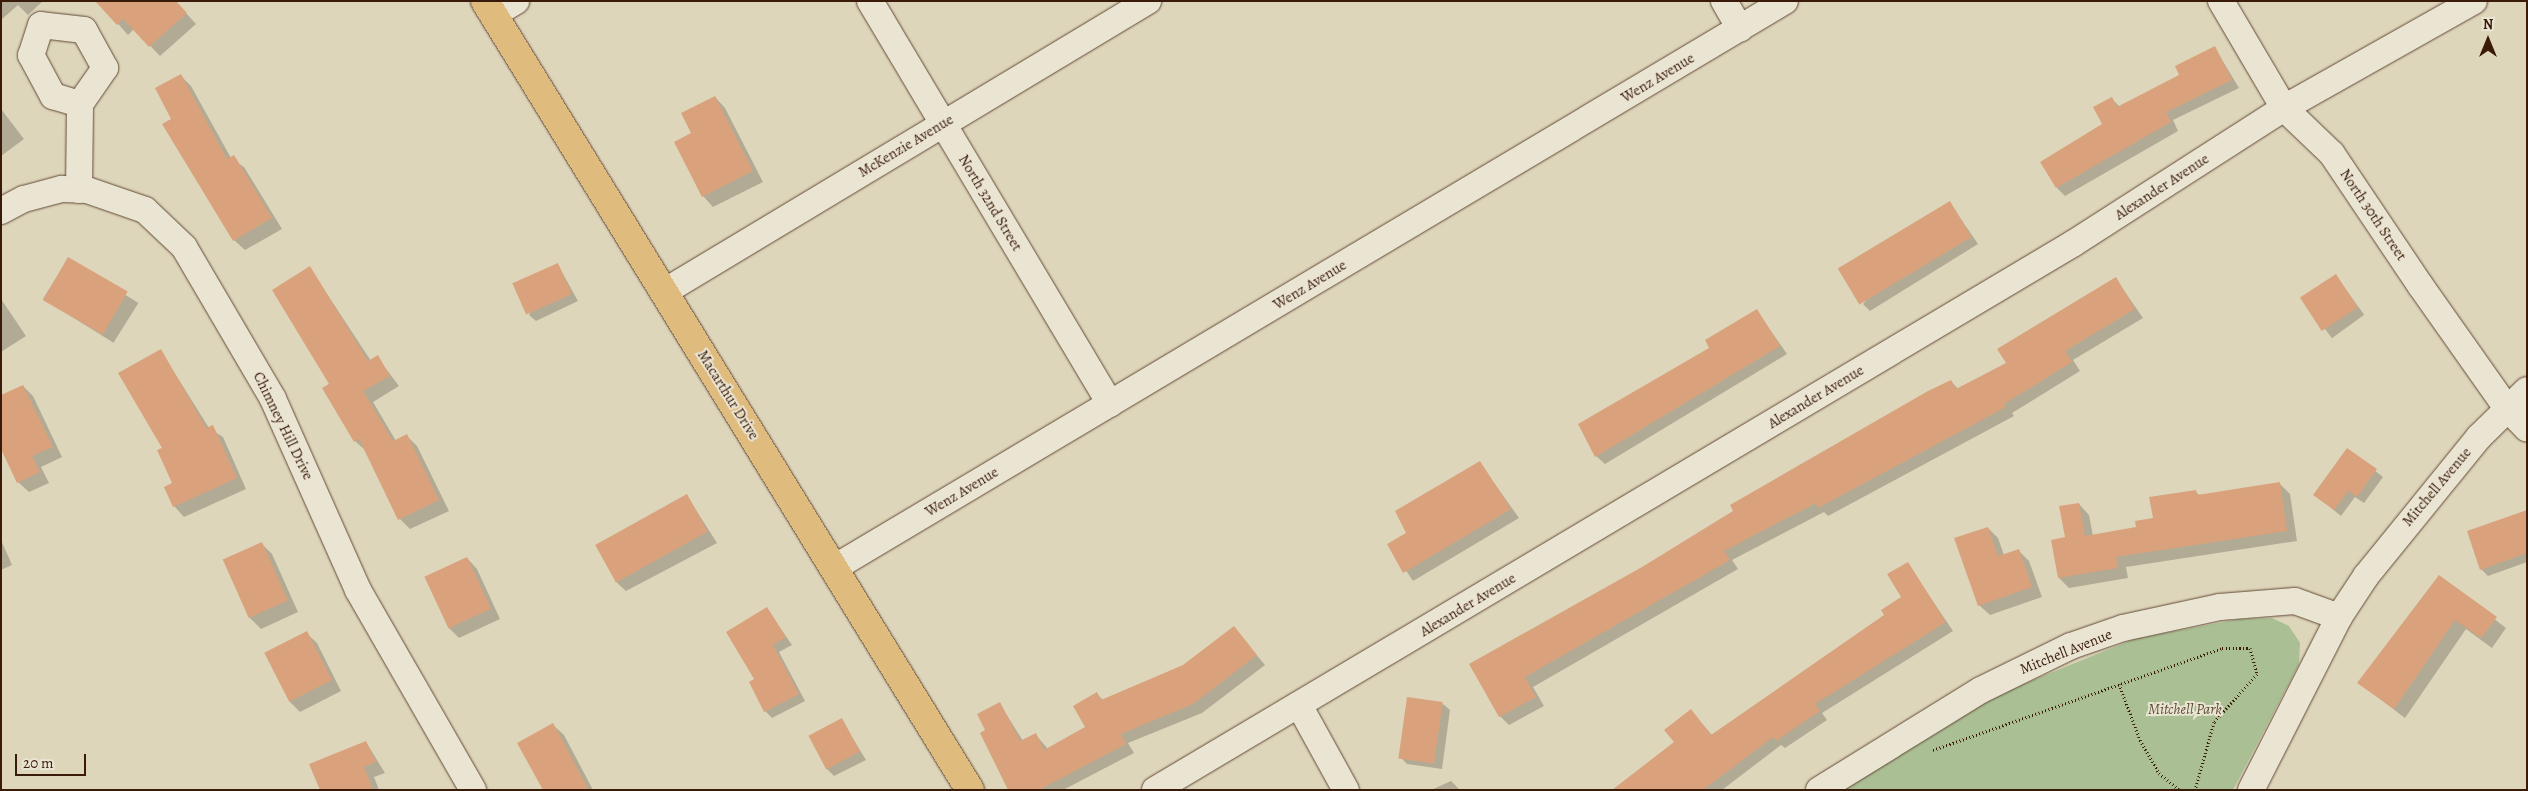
<!DOCTYPE html>
<html>
<head>
<meta charset="utf-8">
<style>
	body { margin:0 }
	#map { position:relative; width:2528px; height:791px; overflow:hidden; background:#ded6bb; font-family:Alegreya,serif }
	div>[style] { position:absolute }
	.green>* { inset:0; background:#abbf95 }
	.shadow>* { inset:0; background:#0003; transform-origin:0 0 }
	.building>* { inset:0; background:#d9a27c; transform-origin:0 0 }
	.path>* { height:3px; margin-top:-1.5px; transform-origin:0; background:repeating-linear-gradient(90deg,#3a1b09 0 1px,transparent 0 3.5px) }
	.roads { filter:drop-shadow(0 0 1px #634a36) drop-shadow(0 0 1px #634a36) }
	.minor>* { height:26px; margin:-13px; padding:0 13px; transform-origin:13px; border-radius:13px; background:#eae4d3 }
	.major>* { height:28px; margin:-14px; padding:0 14px; transform-origin:14px; border-radius:14px; background:#dfbb7e }
	span { translate:-50% -50%; white-space:nowrap; text-align:center; line-height:1.15; -webkit-text-stroke:4px #eae4d3; paint-order:stroke }
	.street-label { font-size:15px; color:#3a1b09 }
	.park-label { font-size:15px; color:#5c4c33; font-style:italic }
	.frame { position:absolute; inset:0; border:2px solid #3a1b09; pointer-events:none }
	.north { position:absolute; left:2463px; top:15px; width:50px; height:50px; -webkit-text-stroke:4px #eae4d3; paint-order:stroke; rotate:0deg; font-size:14px; font-weight:700; line-height:20px; text-align:center; color:#3a1b09 }
	.north::after { content:''; display:block; margin:auto; width:18px; height:22px; background:#3a1b09; clip-path:polygon(50% 0,100% 100%,50% 72%,0 100%) }
	.scale { position:absolute; left:15px; top:754px; width:71px; height:22px; box-sizing:border-box; border:2px solid #3a1b09; border-top:0; padding-left:6px; font-size:15px; line-height:18px; white-space:nowrap; color:#3a1b09; -webkit-text-stroke:4px #eae4d3; paint-order:stroke }
</style>
</head>
<body>
<div id="map">
	<div class="green">
		<i style="clip-path:polygon(2272px 618px,2289px 626px,2300px 643px,2299px 664px,2233px 790px,1844px 790px,1979px 702px,2134px 639px,2239px 619px)"></i>
	</div>
	<div class="shadow">
		<i style="clip-path:polygon(1px 1px,43px 1px,28px 15px,18px 5px,1px 20px)"></i>
		<i style="clip-path:polygon(175px 1px,196px 24px,160px 56px,134px 29px,128px 35px,103px 7px)"></i>
		<i style="clip-path:polygon(2215px 48px,2239px 88px,2173px 120px,2178px 131px,2065px 196px,2057px 188px,2103px 124px,2112px 99px,2120px 107px,2180px 75px)"></i>
		<i style="clip-path:polygon(181px 76px,191px 86px,231px 158px,244px 167px,282px 229px,245px 250px,234px 240px,173px 119px)"></i>
		<i style="clip-path:polygon(715px 97px,725px 108px,763px 182px,713px 207px,703px 196px,693px 134px)"></i>
		<i style="clip-path:polygon(1px 109px,24px 139px,1px 156px)"></i>
		<i style="clip-path:polygon(1950px 203px,1978px 244px,1870px 311px,1863px 304px)"></i>
		<i style="left:68px;top:259px;width:83px;height:47px;rotate:32deg"></i>
		<i style="clip-path:polygon(558px 265px,578px 301px,536px 321px,529px 315px)"></i>
		<i style="clip-path:polygon(310px 268px,371px 361px,377px 357px,399px 386px,373px 402px,396px 441px,407px 436px,417px 446px,449px 511px,410px 529px,400px 519px,366px 451px,355px 441px,331px 384px)"></i>
		<i style="left:2336px;top:276px;width:48px;height:40px;rotate:54deg"></i>
		<i style="clip-path:polygon(2116px 279px,2143px 318px,2073px 360px,2080px 371px,2012px 413px,2014px 416px,1828px 516px,1824px 512px,1732px 560px,1738px 569px,1533px 687px,1544px 706px,1509px 725px,1500px 716px,1471px 664px,1642px 568px,1951px 381px,1958px 389px,2008px 364px)"></i>
		<i style="clip-path:polygon(1px 299px,26px 336px,1px 352px)"></i>
		<i style="clip-path:polygon(1757px 311px,1787px 354px,1605px 464px,1596px 456px)"></i>
		<i style="clip-path:polygon(161px 351px,209px 428px,223px 437px,246px 489px,184px 517px,174px 506px,174px 484px,163px 449px)"></i>
		<i style="clip-path:polygon(23px 386px,33px 396px,62px 457px,41px 467px,49px 483px,29px 492px,18px 482px)"></i>
		<i style="clip-path:polygon(2348px 450px,2383px 477px,2364px 503px,2355px 497px,2341px 516px,2315px 495px)"></i>
		<i style="clip-path:polygon(1480px 463px,1519px 518px,1413px 581px,1388px 544px,1408px 534px)"></i>
		<i style="clip-path:polygon(2279px 483px,2290px 494px,2297px 541px,2126px 567px,2128px 578px,2069px 588px,2059px 578px,2066px 538px,2079px 504px,2089px 515px,2093px 536px,2137px 528px,2196px 492px,2200px 496px)"></i>
		<i style="clip-path:polygon(687px 496px,717px 543px,626px 591px,615px 581px)"></i>
		<i style="clip-path:polygon(2527px 514px,2527px 562px,2488px 576px,2481px 569px)"></i>
		<i style="clip-path:polygon(1988px 528px,1998px 538px,2004px 555px,2018px 550px,2029px 561px,2042px 597px,1990px 615px,1979px 605px)"></i>
		<i style="clip-path:polygon(1px 540px,12px 565px,1px 570px)"></i>
		<i style="clip-path:polygon(262px 544px,272px 554px,298px 612px,261px 629px,250px 618px,224px 560px)"></i>
		<i style="clip-path:polygon(467px 558px,477px 569px,500px 619px,459px 638px,449px 628px)"></i>
		<i style="clip-path:polygon(1907px 563px,1953px 631px,1822px 713px,1827px 720px,1785px 748px,1781px 745px,1722px 790px,1632px 790px,1675px 743px,1691px 711px,1712px 735px,1886px 615px,1903px 597px)"></i>
		<i style="clip-path:polygon(2439px 577px,2506px 628px,2492px 648px,2466px 629px,2405px 718px,2359px 683px)"></i>
		<i style="clip-path:polygon(767px 609px,792px 645px,779px 652px,805px 701px,772px 718px,765px 711px,756px 680px)"></i>
		<i style="clip-path:polygon(1234px 628px,1265px 665px,1202px 713px,1128px 743px,1134px 753px,1063px 790px,1010px 790px,987px 731px,1000px 704px,1023px 741px,1036px 735px,1048px 749px,1087px 728px,1097px 694px,1103px 700px,1184px 666px)"></i>
		<i style="clip-path:polygon(306px 633px,317px 643px,341px 691px,300px 712px,289px 701px)"></i>
		<i style="clip-path:polygon(1443px 704px,1450px 710px,1442px 769px,1407px 764px,1400px 757px)"></i>
		<i style="clip-path:polygon(841px 719px,866px 760px,834px 776px,827px 769px)"></i>
		<i style="clip-path:polygon(553px 725px,564px 735px,593px 790px,544px 790px)"></i>
		<i style="clip-path:polygon(366px 742px,385px 773px,374px 777px,379px 790px,321px 790px)"></i>
		<i style="clip-path:polygon(1451px 781px,1460px 790px,1431px 790px)"></i>
	</div>
	<div class="building">
		<i style="clip-path:polygon(95px 1px,176px 1px,187px 13px,149px 47px,123px 19px,117px 25px)"></i>
		<i style="clip-path:polygon(2215px 46px,2232px 80px,2166px 112px,2171px 122px,2056px 188px,2040px 162px,2102px 124px,2093px 107px,2112px 97px,2117px 107px,2179px 75px,2175px 66px)"></i>
		<i style="clip-path:polygon(181px 74px,227px 159px,234px 155px,272px 218px,233px 241px,162px 124px,171px 119px,155px 88px)"></i>
		<i style="clip-path:polygon(715px 96px,753px 171px,702px 197px,674px 142px,691px 133px,681px 113px)"></i>
		<i style="left:1950px;top:201px;width:42px;height:131px;rotate:59deg"></i>
		<i style="left:68px;top:257px;width:69px;height:50px;rotate:30deg"></i>
		<i style="left:558px;top:263px;width:34px;height:50px;rotate:66deg"></i>
		<i style="clip-path:polygon(310px 266px,368px 361px,378px 355px,390px 376px,363px 391px,393px 441px,407px 434px,439px 500px,398px 520px,359px 439px,354px 442px,322px 388px,329px 384px,272px 290px)"></i>
		<i style="left:2336px;top:274px;width:40px;height:43px;rotate:57deg"></i>
		<i style="clip-path:polygon(2116px 277px,2135px 309px,2065px 351px,2072px 362px,2004px 404px,2006px 407px,1818px 508px,1816px 503px,1724px 551px,1730px 560px,1525px 677px,1536px 697px,1499px 717px,1469px 664px,1642px 567px,1733px 511px,1730px 505px,1928px 391px,1951px 380px,1956px 389px,2006px 363px,1997px 349px)"></i>
		<i style="clip-path:polygon(1757px 309px,1780px 346px,1595px 457px,1578px 424px,1709px 348px,1705px 340px)"></i>
		<i style="clip-path:polygon(161px 349px,206px 428px,213px 425px,237px 478px,173px 507px,164px 487px,172px 483px,157px 450px,162px 448px,118px 373px)"></i>
		<i style="clip-path:polygon(23px 385px,53px 447px,32px 456px,40px 472px,17px 483px,1px 449px,1px 395px)"></i>
		<i style="clip-path:polygon(2347px 448px,2377px 469px,2357px 497px,2348px 491px,2334px 510px,2313px 495px)"></i>
		<i style="clip-path:polygon(1480px 461px,1511px 509px,1403px 573px,1387px 544px,1406px 533px,1395px 511px)"></i>
		<i style="clip-path:polygon(2280px 482px,2287px 531px,2116px 557px,2118px 568px,2058px 578px,2051px 540px,2065px 537px,2059px 506px,2079px 503px,2085px 536px,2136px 527px,2135px 521px,2153px 518px,2149px 497px,2196px 490px,2197px 495px)"></i>
		<i style="left:687px;top:494px;width:43px;height:105px;rotate:61deg"></i>
		<i style="clip-path:polygon(2527px 510px,2527px 553px,2480px 570px,2467px 531px)"></i>
		<i style="clip-path:polygon(1988px 527px,1998px 556px,2019px 549px,2032px 587px,1978px 606px,1954px 538px)"></i>
		<i style="left:262px;top:542px;width:64px;height:43px;rotate:66deg"></i>
		<i style="left:467px;top:557px;width:57px;height:47px;rotate:65deg"></i>
		<i style="clip-path:polygon(1908px 562px,1946px 622px,1815px 704px,1820px 711px,1776px 741px,1773px 737px,1703px 790px,1612px 790px,1674px 742px,1664px 730px,1691px 709px,1711px 735px,1884px 615px,1881px 610px,1901px 597px,1887px 574px)"></i>
		<i style="clip-path:polygon(2439px 575px,2497px 617px,2481px 638px,2455px 620px,2394px 709px,2357px 683px)"></i>
		<i style="clip-path:polygon(767px 607px,786px 637px,773px 645px,799px 694px,764px 712px,749px 682px,754px 679px,726px 632px)"></i>
		<i style="clip-path:polygon(1234px 626px,1257px 655px,1193px 704px,1121px 734px,1126px 744px,1039px 790px,1008px 790px,980px 733px,985px 730px,977px 714px,1000px 702px,1020px 741px,1036px 733px,1044px 750px,1085px 727px,1073px 706px,1097px 692px,1101px 700px,1183px 665px)"></i>
		<i style="left:307px;top:631px;width:55px;height:48px;rotate:63deg"></i>
		<i style="left:1407px;top:697px;width:36px;height:62px;rotate:8deg"></i>
		<i style="left:842px;top:718px;width:38px;height:38px;rotate:62deg"></i>
		<i style="clip-path:polygon(553px 723px,589px 790px,543px 790px,517px 743px)"></i>
		<i style="clip-path:polygon(366px 741px,376px 762px,364px 767px,373px 790px,320px 790px,309px 764px)"></i>
	</div>
	<div class="path">
		<i style="left:2119px;top:684px;width:60px;rotate:69.4deg"></i>
		<i style="left:2140px;top:740px;width:38px;rotate:60deg"></i>
		<i style="left:2159px;top:773px;width:26px;rotate:40deg"></i>
		<i style="left:1933px;top:750px;width:306px;rotate:-19.4deg"></i>
		<i style="left:2222px;top:648px;width:28px"></i>
		<i style="left:2250px;top:648px;width:27px;rotate:75deg"></i>
		<i style="left:2257px;top:674px;width:64px;rotate:131.9deg"></i>
		<i style="left:2214px;top:722px;width:71px;rotate:105.6deg"></i>
	</div>
	<div class="roads">
		<div class="minor">
			<i style="left:870px;top:1px;width:469px;rotate:59.2deg"></i>
			<i style="left:1724px;top:1px;width:32px;rotate:60deg"></i>
			<i style="left:2221px;top:1px;width:124px;rotate:59.5deg"></i>
			<i style="left:2284px;top:108px;width:66px;rotate:43.8deg"></i>
			<i style="left:2332px;top:154px;width:158px;rotate:56.1deg"></i>
			<i style="left:2420px;top:285px;width:149px;rotate:54.8deg"></i>
			<i style="left:2506px;top:407px;width:30px;rotate:46deg"></i>
			<i style="left:493px;top:15px;width:27px;rotate:-31deg"></i>
			<i style="left:79px;top:190px;width:86px;rotate:-89.3deg"></i>
			<i style="left:80px;top:104px;width:44px;rotate:-55.2deg"></i>
			<i style="left:105px;top:68px;width:43px;rotate:-118.9deg"></i>
			<i style="left:84px;top:30px;width:43px;rotate:-173.4deg"></i>
			<i style="left:41px;top:25px;width:32px;rotate:108deg"></i>
			<i style="left:31px;top:55px;width:47px;rotate:61.8deg"></i>
			<i style="left:53px;top:96px;width:28px;rotate:17deg"></i>
			<i style="left:1px;top:211px;width:26px;rotate:-28deg"></i>
			<i style="left:24px;top:199px;width:39px;rotate:-15deg"></i>
			<i style="left:62px;top:189px;width:25px;rotate:2deg"></i>
			<i style="left:87px;top:190px;width:61px;rotate:19deg"></i>
			<i style="left:145px;top:210px;width:54px;rotate:43.5deg"></i>
			<i style="left:184px;top:247px;width:176px;rotate:59.6deg"></i>
			<i style="left:273px;top:399px;width:209px;rotate:66deg"></i>
			<i style="left:358px;top:590px;width:231px;rotate:60.1deg"></i>
			<i style="left:664px;top:292px;width:565px;rotate:-31.02deg"></i>
			<i style="left:834px;top:568px;width:1107px;rotate:-30.8deg"></i>
			<i style="left:1299px;top:705px;width:97px;rotate:61.1deg"></i>
			<i style="left:1155px;top:790px;width:1069px;rotate:-30.76deg"></i>
			<i style="left:2074px;top:243px;width:250px;rotate:-32.7deg"></i>
			<i style="left:2284px;top:108px;width:218px;rotate:-29.4deg"></i>
			<i style="left:1819px;top:790px;width:190px;rotate:-31.7deg"></i>
			<i style="left:1981px;top:690px;width:100px;rotate:-26.1deg"></i>
			<i style="left:2071px;top:646px;width:55px;rotate:-19.1deg"></i>
			<i style="left:2123px;top:628px;width:99px;rotate:-12.2deg"></i>
			<i style="left:2220px;top:607px;width:75px;rotate:-4.6deg"></i>
			<i style="left:2295px;top:601px;width:47px;rotate:20deg"></i>
			<i style="left:2251px;top:790px;width:194px;rotate:-63deg"></i>
			<i style="left:2339px;top:617px;width:49px;rotate:-56.6deg"></i>
			<i style="left:2366px;top:576px;width:179px;rotate:-50.9deg"></i>
			<i style="left:2479px;top:437px;width:67px;rotate:-44.4deg"></i>
		</div>
		<div class="major">
			<i style="left:485px;top:1px;width:926px;rotate:58.42deg"></i>
		</div>
	</div>
	<div class="street-label">
		<span style="left:1658px;top:78px;rotate:-31deg">Wenz Avenue</span>
		<span style="left:906px;top:146px;rotate:-31deg">McKenzie Avenue</span>
		<span style="left:2162px;top:187px;rotate:-33deg">Alexander Avenue</span>
		<span style="left:990px;top:203px;rotate:59deg">North 32nd Street</span>
		<span style="left:2373px;top:215px;rotate:56deg">North 30th Street</span>
		<span style="left:1310px;top:285px;rotate:-31deg">Wenz Avenue</span>
		<span style="left:728px;top:395px;rotate:58deg">Macarthur Drive</span>
		<span style="left:1816px;top:397px;rotate:-31deg">Alexander Avenue</span>
		<span style="left:283px;top:426px;rotate:64deg">Chimney Hill Drive</span>
		<span style="left:2437px;top:487px;rotate:-50deg">Mitchell Avenue</span>
		<span style="left:962px;top:492px;rotate:-31deg">Wenz Avenue</span>
		<span style="left:1468px;top:605px;rotate:-31deg">Alexander Avenue</span>
		<span style="left:2066px;top:652px;rotate:-22deg">Mitchell Avenue</span>
	</div>
	<div class="park-label">
		<span style="left:2185px;top:710px">Mitchell Park</span>
	</div>
	<div class="frame"></div>
	<div class="north">N</div>
	<div class="scale">20 m</div>
</div>
</body>
</html>
